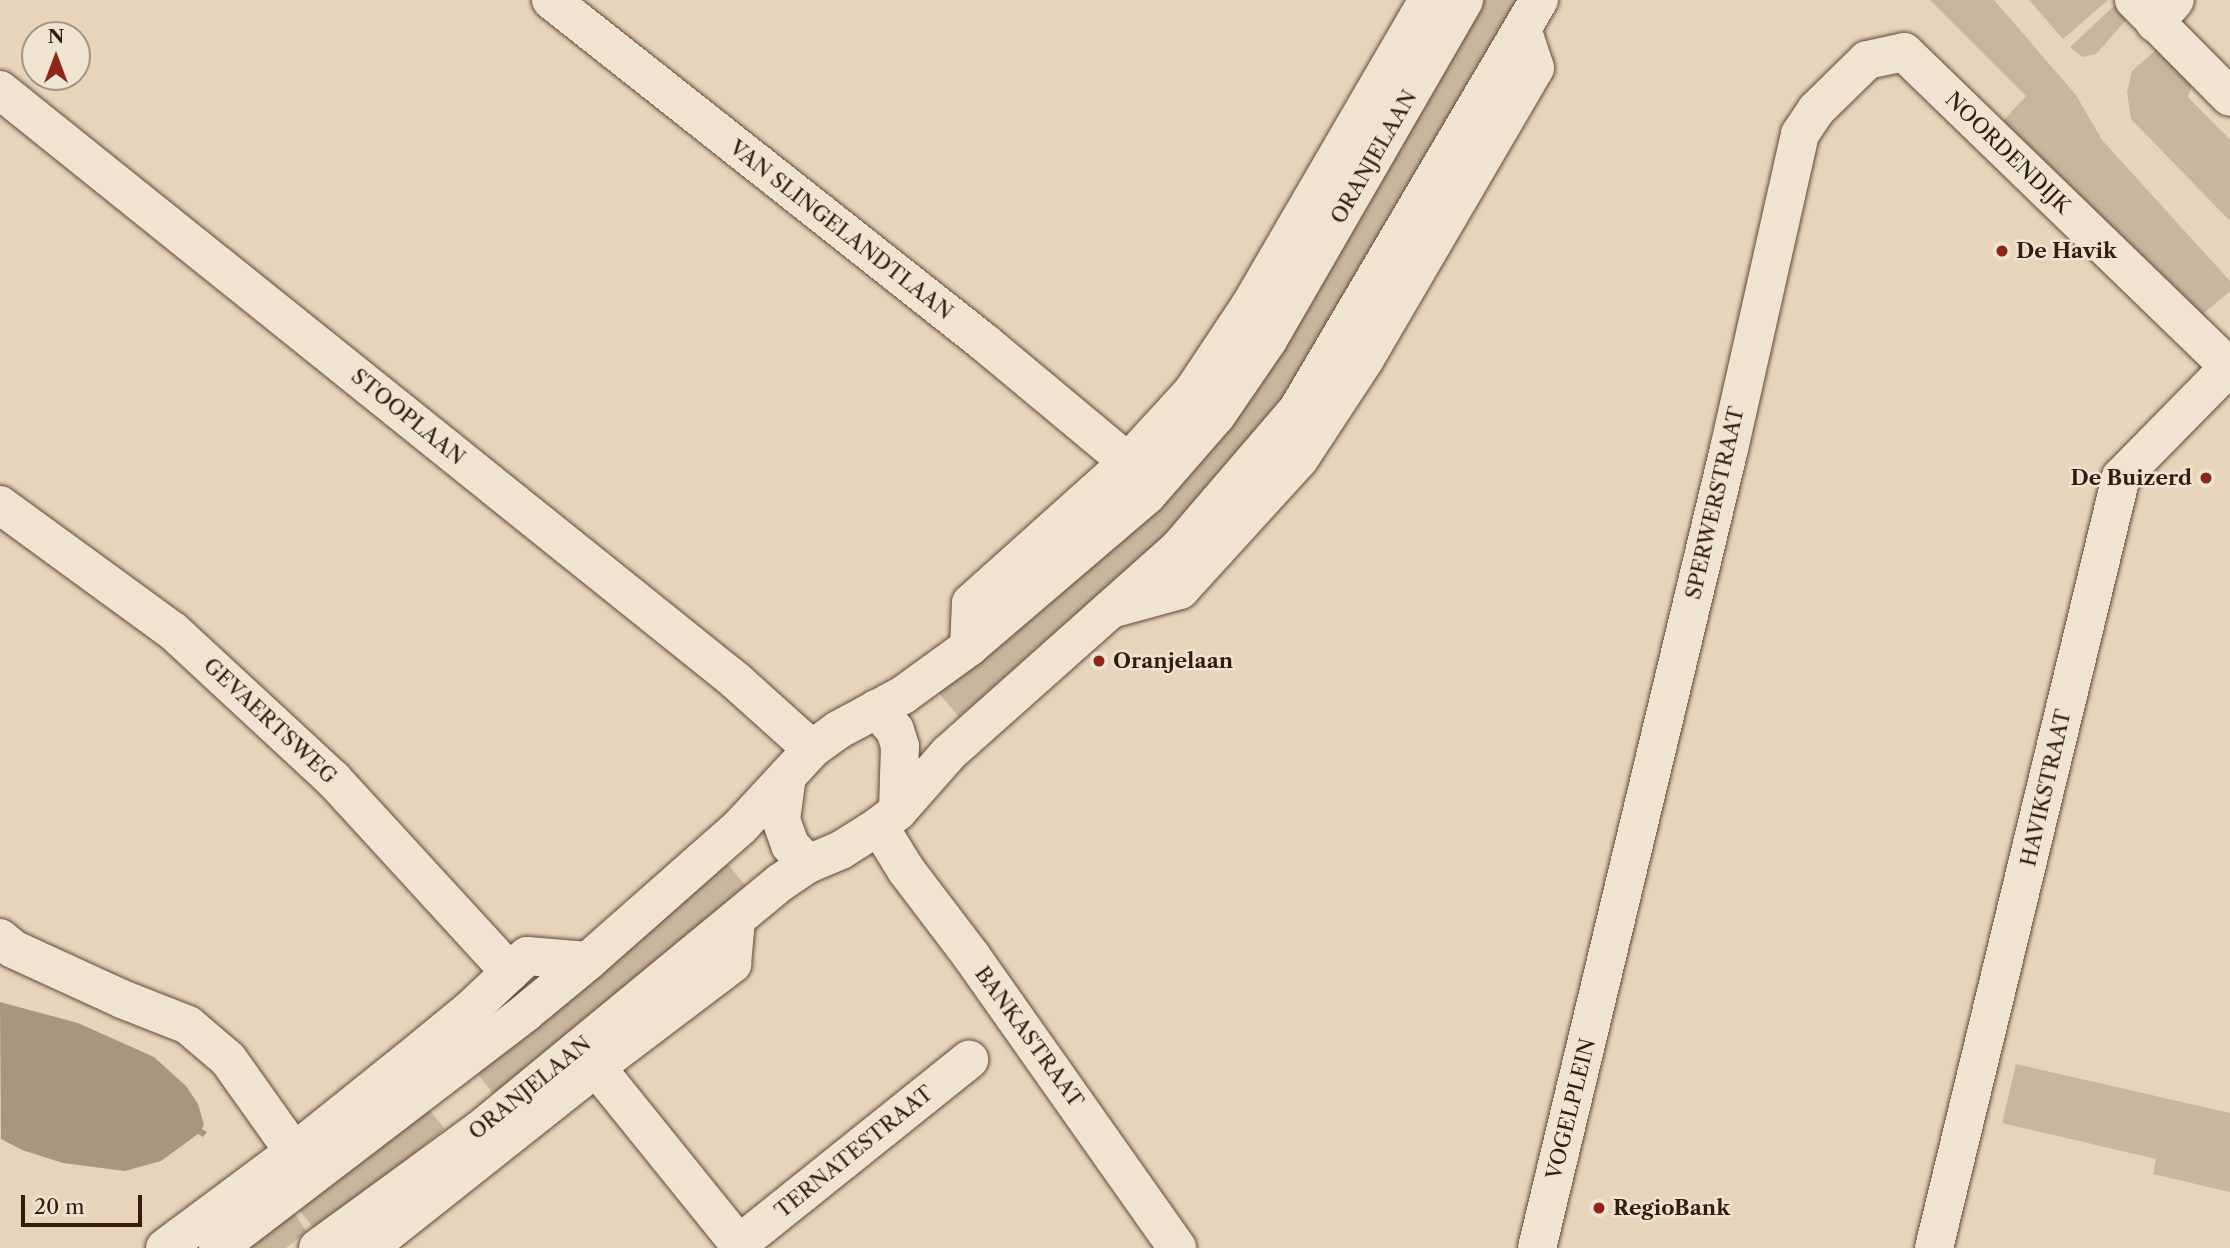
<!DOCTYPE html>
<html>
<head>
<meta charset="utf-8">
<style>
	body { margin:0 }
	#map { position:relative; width:2230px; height:1248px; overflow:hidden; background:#e6d5ba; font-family:"Libre Caslon Text",serif }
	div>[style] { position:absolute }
	.green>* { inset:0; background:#c8b69d; transform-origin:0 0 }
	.water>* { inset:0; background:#a99680 }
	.roads { filter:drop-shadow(0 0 2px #604a3a) drop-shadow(0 0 2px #604a3a) }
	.street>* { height:38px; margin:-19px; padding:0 19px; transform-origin:19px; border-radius:19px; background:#efe4d2 }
	.secondary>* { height:38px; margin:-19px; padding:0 19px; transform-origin:19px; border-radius:19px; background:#efe4d2 }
	.dots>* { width:19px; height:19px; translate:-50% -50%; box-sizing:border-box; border:4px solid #efe4d2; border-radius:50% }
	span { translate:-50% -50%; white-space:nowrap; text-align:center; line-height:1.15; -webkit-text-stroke:5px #efe4d2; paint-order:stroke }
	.street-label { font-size:21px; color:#331c10 }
	.poi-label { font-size:21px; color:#331c10; font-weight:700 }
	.left { translate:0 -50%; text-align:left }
	.right { translate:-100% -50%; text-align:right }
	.north { position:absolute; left:21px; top:21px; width:70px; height:70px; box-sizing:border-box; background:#efe4d2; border:2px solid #a49484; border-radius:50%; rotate:0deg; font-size:19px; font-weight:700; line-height:28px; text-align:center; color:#331c10 }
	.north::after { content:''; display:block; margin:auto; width:24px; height:32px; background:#8f2418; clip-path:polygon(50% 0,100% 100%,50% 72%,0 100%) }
	.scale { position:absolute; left:21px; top:1195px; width:121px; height:32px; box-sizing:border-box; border:4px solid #331c10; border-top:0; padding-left:9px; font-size:21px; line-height:24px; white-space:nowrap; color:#331c10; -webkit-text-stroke:5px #efe4d2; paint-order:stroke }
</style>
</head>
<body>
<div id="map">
	<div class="green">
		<i style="clip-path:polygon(1480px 0,1518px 0,1278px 410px,1194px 510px,959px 717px,937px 691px)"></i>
		<i style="clip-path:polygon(1930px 0,1994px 0,2076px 95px,2102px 140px,2230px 281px,2230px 291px,2203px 314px,2003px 121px,2026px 96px)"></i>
		<i style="clip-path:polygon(2029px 0,2108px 0,2063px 39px)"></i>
		<i style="clip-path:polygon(2115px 5px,2128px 18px,2096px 54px,2082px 57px,2070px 47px)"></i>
		<i style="clip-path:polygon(2156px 50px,2192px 85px,2188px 97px,2230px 140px,2230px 221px,2131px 119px,2127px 92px,2132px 71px)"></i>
		<i style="clip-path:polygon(726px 862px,749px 890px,493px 1094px,476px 1071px)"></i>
		<i style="clip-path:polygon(2016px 1064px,2230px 1113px,2230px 1192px,2153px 1174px,2156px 1159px,2002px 1123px)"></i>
		<i style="left:427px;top:1107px;width:28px;height:164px;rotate:51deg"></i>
		<i style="clip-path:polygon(292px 1210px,307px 1232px,286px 1248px,242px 1248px)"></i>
	</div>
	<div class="water">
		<i style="clip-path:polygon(0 1002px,78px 1023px,154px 1057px,186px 1086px,198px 1104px,204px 1125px,202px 1129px,207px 1132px,203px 1137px,198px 1134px,161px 1161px,125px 1171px,63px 1163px,22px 1150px,1px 1139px)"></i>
	</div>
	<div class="roads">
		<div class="street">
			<i style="left:551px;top:0;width:553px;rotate:38.32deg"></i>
			<i style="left:985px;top:343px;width:186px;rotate:39.8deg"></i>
			<i style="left:2155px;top:23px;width:30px;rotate:-49deg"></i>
			<i style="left:0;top:90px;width:943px;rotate:38.75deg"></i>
			<i style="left:735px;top:680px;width:103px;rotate:41.9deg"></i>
			<i style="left:0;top:505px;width:214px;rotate:36.1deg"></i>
			<i style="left:173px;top:631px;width:218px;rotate:42.8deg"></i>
			<i style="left:333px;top:779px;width:262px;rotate:47.5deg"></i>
			<i style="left:1111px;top:609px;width:72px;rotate:-15.4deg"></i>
			<i style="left:1180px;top:590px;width:178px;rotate:-47.7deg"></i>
			<i style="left:1300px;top:458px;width:118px;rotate:-56.7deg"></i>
			<i style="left:1365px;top:359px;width:337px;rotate:-59.7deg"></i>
			<i style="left:1535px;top:68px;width:41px;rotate:-108.4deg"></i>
			<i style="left:969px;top:647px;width:44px;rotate:-87.4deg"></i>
			<i style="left:971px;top:603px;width:211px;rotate:-41.9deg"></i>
			<i style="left:1128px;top:462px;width:96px;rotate:-47.5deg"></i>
			<i style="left:1193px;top:391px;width:105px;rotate:-56.3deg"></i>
			<i style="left:1251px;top:304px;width:352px;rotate:-59.8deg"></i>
			<i style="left:879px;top:826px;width:52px;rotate:58.5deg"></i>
			<i style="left:906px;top:870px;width:109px;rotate:52.8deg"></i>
			<i style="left:972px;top:957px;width:356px;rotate:54.8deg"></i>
			<i style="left:0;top:938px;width:17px;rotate:40deg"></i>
			<i style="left:13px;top:949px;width:120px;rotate:24.6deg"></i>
			<i style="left:122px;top:999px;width:71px;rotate:21.5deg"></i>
			<i style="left:188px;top:1025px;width:52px;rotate:40.4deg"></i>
			<i style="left:228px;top:1059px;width:114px;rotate:54.6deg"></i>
			<i style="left:596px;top:1067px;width:228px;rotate:51.1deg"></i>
			<i style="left:739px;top:1244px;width:295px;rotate:-38.7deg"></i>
			<i style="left:165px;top:1248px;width:161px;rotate:-36.7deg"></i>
			<i style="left:294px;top:1152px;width:147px;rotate:-38.7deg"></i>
			<i style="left:409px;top:1060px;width:80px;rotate:-39.4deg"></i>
			<i style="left:471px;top:1009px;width:77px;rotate:-43.4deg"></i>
			<i style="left:527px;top:956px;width:61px;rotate:4.7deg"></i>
			<i style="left:368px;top:1248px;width:291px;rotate:-38.4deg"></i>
			<i style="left:596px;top:1067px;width:171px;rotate:-37.1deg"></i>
			<i style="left:732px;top:964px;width:44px;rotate:-84.8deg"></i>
			<i style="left:1537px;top:1248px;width:822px;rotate:-76.49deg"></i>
			<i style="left:1729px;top:449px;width:323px;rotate:-77.3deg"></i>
			<i style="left:1800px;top:134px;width:29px;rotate:-56deg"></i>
			<i style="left:1816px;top:110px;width:71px;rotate:-44.4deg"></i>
			<i style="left:1867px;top:60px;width:38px;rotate:-12deg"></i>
			<i style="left:1904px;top:52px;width:454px;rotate:44.1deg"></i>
			<i style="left:1934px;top:1248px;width:793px;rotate:-76.37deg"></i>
			<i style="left:2121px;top:477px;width:154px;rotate:-45.5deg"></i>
		</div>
		<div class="secondary">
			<i style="left:2134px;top:0;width:136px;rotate:45.3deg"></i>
			<i style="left:876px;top:709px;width:28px;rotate:48deg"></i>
			<i style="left:895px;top:730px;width:17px;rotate:73deg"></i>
			<i style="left:900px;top:746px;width:65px;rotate:91.8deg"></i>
			<i style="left:787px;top:776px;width:44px;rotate:97.8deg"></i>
			<i style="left:781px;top:820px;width:27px;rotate:70deg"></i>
			<i style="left:790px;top:845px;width:26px;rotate:47deg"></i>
			<i style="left:218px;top:1248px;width:387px;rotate:-37.4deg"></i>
			<i style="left:525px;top:1013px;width:82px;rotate:-39.5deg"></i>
			<i style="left:588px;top:961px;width:203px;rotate:-41.4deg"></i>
			<i style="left:740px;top:827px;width:106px;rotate:-47.3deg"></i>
			<i style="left:812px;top:749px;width:32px;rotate:-36deg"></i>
			<i style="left:838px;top:730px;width:74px;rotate:-28.3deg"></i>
			<i style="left:903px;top:695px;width:82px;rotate:-36deg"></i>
			<i style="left:969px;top:647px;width:234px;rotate:-40.5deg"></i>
			<i style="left:1147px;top:495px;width:105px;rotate:-48.9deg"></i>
			<i style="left:1216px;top:416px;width:92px;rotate:-55.6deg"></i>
			<i style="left:1268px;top:340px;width:392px;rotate:-60deg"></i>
			<i style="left:318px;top:1248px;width:200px;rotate:-36.1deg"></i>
			<i style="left:480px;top:1130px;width:390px;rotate:-39.5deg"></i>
			<i style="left:781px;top:882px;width:32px;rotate:-34deg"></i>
			<i style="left:808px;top:864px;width:36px;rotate:-23deg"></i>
			<i style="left:841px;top:850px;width:45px;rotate:-32.3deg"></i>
			<i style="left:879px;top:826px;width:24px;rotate:-38deg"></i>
			<i style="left:898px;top:811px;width:77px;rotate:-48.7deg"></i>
			<i style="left:949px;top:753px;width:308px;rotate:-41.7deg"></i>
			<i style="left:1179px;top:548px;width:183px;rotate:-49.4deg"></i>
			<i style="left:1298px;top:409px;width:475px;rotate:-59.5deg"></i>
		</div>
	</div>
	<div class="dots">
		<i style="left:2002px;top:251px;background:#8f2418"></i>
		<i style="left:2206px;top:478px;background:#8f2418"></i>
		<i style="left:1099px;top:661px;background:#8f2418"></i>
		<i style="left:1599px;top:1208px;background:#8f2418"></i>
	</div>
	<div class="street-label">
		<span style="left:2008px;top:153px;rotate:44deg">NOORDENDIJK</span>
		<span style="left:1374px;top:157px;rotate:-60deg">ORANJELAAN</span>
		<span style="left:841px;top:230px;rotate:38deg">VAN SLINGELANDTLAAN</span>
		<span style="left:408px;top:417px;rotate:39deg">STOOPLAAN</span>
		<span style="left:1715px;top:503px;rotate:-77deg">SPERWERSTRAAT</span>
		<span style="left:270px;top:721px;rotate:43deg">GEVAERTSWEG</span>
		<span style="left:2046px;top:788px;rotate:-77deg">HAVIKSTRAAT</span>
		<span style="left:1029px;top:1037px;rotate:54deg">BANKASTRAAT</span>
		<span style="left:530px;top:1088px;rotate:-39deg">ORANJELAAN</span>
		<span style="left:1571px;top:1109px;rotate:-76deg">VOGELPLEIN</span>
		<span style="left:854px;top:1152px;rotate:-39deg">TERNATESTRAAT</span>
	</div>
	<div class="poi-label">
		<span class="left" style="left:2016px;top:251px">De Havik</span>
		<span class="right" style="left:2192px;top:478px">De Buizerd</span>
		<span class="left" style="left:1113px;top:661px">Oranjelaan</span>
		<span class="left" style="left:1613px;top:1208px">RegioBank</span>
	</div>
	<div class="north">N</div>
	<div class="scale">20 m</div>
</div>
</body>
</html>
